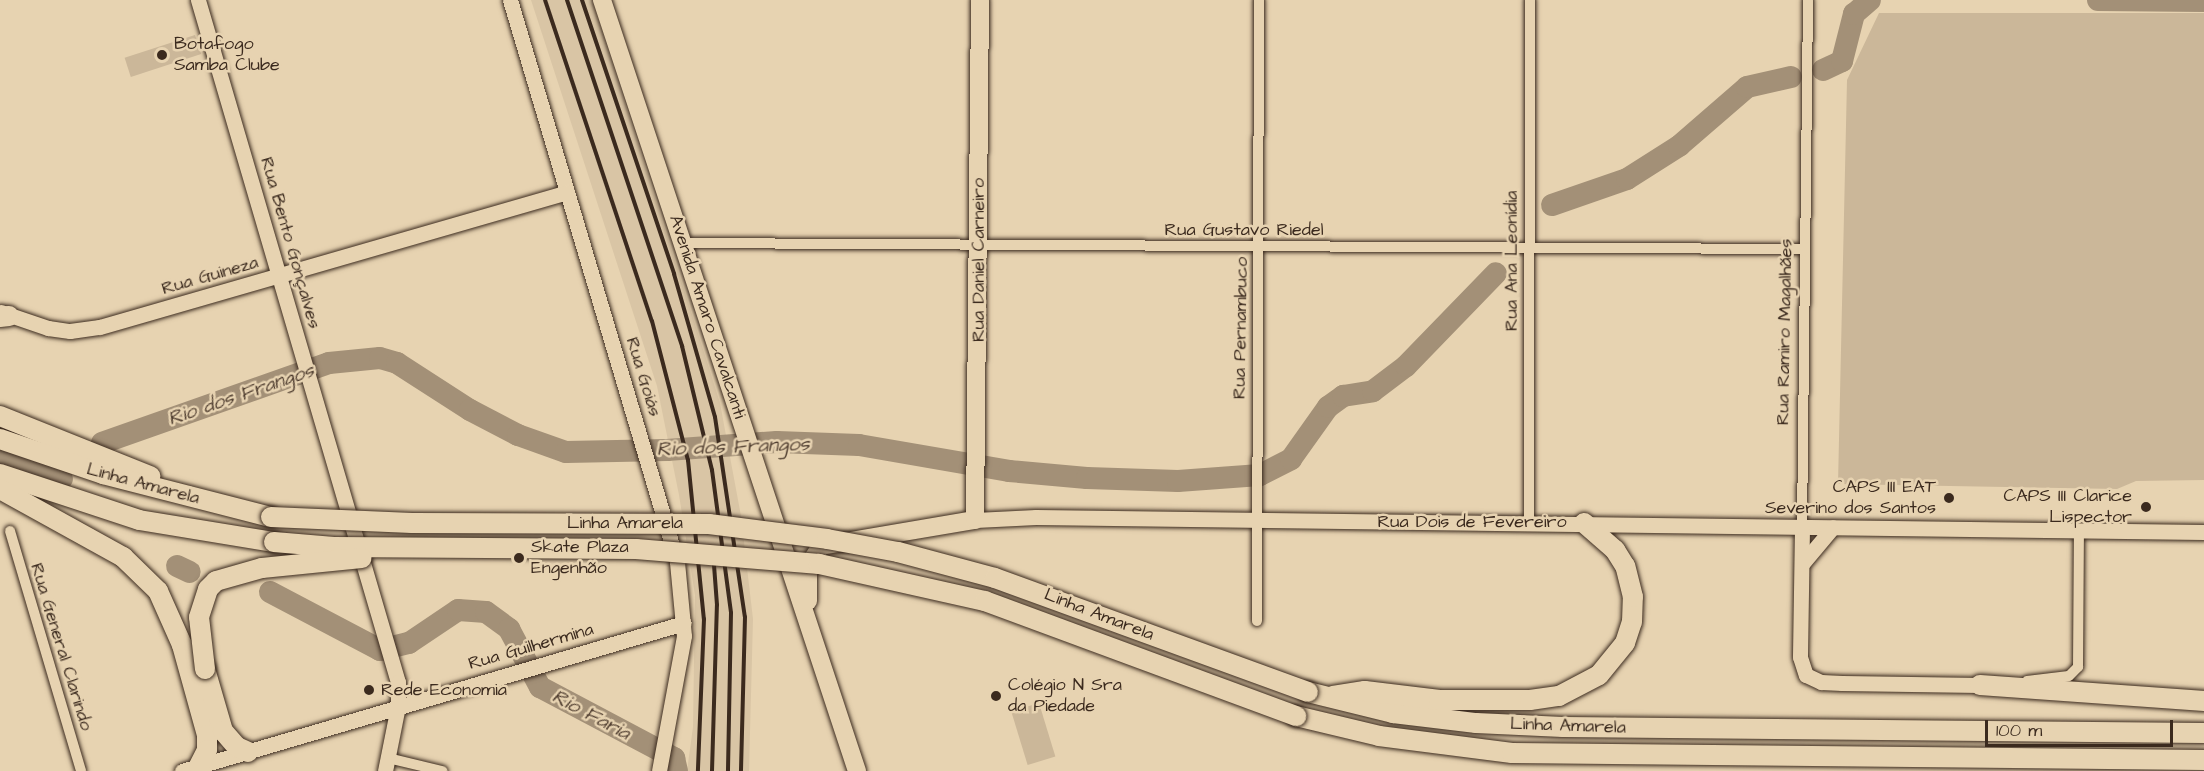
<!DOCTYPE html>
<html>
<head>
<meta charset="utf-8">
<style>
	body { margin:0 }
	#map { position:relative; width:2204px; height:771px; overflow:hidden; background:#e7d3b1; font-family:"Architects Daughter",sans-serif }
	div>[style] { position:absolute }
	.built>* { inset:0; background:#d9c5a5 }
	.green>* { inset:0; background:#cbb799; transform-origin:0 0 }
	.river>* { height:22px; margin:-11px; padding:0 11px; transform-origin:11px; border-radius:11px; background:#a39077 }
	.roads { filter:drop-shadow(0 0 2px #3b2a1e) drop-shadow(0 0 2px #3b2a1e) }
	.street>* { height:10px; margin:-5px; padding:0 5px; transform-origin:5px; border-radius:5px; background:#e7d3b1 }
	.secondary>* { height:15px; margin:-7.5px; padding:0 7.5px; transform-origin:7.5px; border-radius:7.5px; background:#e7d3b1 }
	.primary>* { height:18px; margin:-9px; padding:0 9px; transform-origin:9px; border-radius:9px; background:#e7d3b1 }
	.highway>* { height:20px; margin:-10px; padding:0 10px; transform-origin:10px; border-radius:10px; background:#e7d3b1 }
	.rail>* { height:4px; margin:-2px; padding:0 2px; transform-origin:2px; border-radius:2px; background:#3b2a1e }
	.bridges { filter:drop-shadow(0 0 2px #3b2a1e) drop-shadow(0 0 2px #3b2a1e) }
	.highway-bridge>* { height:20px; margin:-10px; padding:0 10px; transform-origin:10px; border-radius:10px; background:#e7d3b1 }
	.dots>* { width:16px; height:16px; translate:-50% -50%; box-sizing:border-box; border:3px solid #e7d3b1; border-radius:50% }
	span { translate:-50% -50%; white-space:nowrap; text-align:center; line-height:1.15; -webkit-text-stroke:5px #e7d3b1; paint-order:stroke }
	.poi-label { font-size:18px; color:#3b2a1e }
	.left { translate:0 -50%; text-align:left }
	.right { translate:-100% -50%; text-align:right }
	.street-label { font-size:18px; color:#3b2a1e }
	.water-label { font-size:20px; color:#503e30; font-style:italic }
	.scale { position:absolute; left:1985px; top:720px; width:188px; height:27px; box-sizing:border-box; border:3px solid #3b2a1e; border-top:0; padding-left:8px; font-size:18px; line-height:21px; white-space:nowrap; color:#3b2a1e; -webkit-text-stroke:4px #e7d3b1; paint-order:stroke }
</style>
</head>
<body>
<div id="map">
	<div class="built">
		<i style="clip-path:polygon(531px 0,592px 0,720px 403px,741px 516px,753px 619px,749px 771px,687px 771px,693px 727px,695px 595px,679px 495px,657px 386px)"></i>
	</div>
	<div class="green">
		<i style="clip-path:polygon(1879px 13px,2204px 13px,2204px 480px,2136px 481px,2117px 489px,1838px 484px,1847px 80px)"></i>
		<i style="left:195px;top:35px;width:20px;height:74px;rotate:72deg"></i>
		<i style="left:1039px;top:703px;width:56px;height:29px;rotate:73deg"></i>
	</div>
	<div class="river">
		<i style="left:2098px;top:0;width:106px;rotate:0.5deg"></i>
		<i style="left:1823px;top:70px;width:21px;rotate:-25deg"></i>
		<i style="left:1842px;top:61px;width:49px;rotate:-75.7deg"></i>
		<i style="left:1854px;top:14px;width:21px;rotate:-41deg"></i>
		<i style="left:1552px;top:205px;width:79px;rotate:-19.1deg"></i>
		<i style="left:1627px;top:179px;width:62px;rotate:-32.4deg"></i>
		<i style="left:1679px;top:146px;width:90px;rotate:-40.9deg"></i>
		<i style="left:1747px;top:87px;width:45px;rotate:-12.8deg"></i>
		<i style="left:102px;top:443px;width:241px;rotate:-19.4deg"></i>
		<i style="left:329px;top:363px;width:51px;rotate:-5.6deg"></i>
		<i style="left:380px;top:358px;width:18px;rotate:16deg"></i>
		<i style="left:397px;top:363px;width:87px;rotate:32.8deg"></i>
		<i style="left:470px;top:410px;width:54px;rotate:27.5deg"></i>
		<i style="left:518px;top:435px;width:51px;rotate:19.5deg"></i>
		<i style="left:566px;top:452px;width:101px;rotate:-1.1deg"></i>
		<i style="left:667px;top:450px;width:110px;rotate:-4.2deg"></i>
		<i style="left:777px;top:442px;width:82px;rotate:2.1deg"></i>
		<i style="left:859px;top:445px;width:152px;rotate:9.8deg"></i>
		<i style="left:1009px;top:471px;width:78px;rotate:5.1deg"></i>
		<i style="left:1087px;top:478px;width:91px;rotate:1.9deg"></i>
		<i style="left:1178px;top:481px;width:82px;rotate:-4.2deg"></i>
		<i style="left:1260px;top:475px;width:35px;rotate:-27deg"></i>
		<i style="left:1291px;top:459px;width:64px;rotate:-54.6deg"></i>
		<i style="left:1328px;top:407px;width:19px;rotate:-36deg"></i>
		<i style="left:1343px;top:396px;width:30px;rotate:-9deg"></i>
		<i style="left:1373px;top:391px;width:41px;rotate:-37.1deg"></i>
		<i style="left:1406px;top:366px;width:129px;rotate:-45.9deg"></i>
		<i style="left:0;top:456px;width:66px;rotate:20.4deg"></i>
		<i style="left:177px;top:566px;width:14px;rotate:25deg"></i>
		<i style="left:270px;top:592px;width:124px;rotate:27.8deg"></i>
		<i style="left:380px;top:650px;width:30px;rotate:-14deg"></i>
		<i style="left:409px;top:643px;width:59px;rotate:-34deg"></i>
		<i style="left:458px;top:610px;width:28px;rotate:4deg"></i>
		<i style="left:486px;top:612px;width:29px;rotate:36deg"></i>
		<i style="left:509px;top:629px;width:66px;rotate:61.9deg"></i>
		<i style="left:540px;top:687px;width:152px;rotate:27.9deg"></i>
		<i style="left:674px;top:758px;width:13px;rotate:77deg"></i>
	</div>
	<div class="roads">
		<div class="street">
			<i style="left:682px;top:243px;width:1123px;rotate:0.31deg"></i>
			<i style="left:1529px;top:522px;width:522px;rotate:-89.89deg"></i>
			<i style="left:1802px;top:528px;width:528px;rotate:-89.35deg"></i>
			<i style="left:10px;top:531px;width:250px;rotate:73.5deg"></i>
			<i style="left:1257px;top:621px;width:621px;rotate:-89.82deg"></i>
			<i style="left:2027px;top:681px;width:42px;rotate:-6.8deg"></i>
			<i style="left:2069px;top:676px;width:13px;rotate:-45deg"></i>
			<i style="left:2078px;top:667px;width:137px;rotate:-89.6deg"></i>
			<i style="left:388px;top:758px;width:56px;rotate:13.5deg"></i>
		</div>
		<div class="secondary">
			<i style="left:198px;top:0;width:711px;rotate:73.66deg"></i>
			<i style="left:398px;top:682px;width:24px;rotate:90deg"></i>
			<i style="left:398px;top:706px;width:66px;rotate:101.3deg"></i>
			<i style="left:510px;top:0;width:586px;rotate:73.45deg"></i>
			<i style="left:677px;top:562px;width:74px;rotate:84.6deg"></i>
			<i style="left:684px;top:636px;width:137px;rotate:100.5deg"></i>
			<i style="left:1px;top:312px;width:50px;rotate:18.8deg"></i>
			<i style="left:48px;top:328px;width:22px;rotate:8deg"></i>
			<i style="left:70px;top:331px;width:30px;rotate:-8deg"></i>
			<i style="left:100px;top:327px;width:486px;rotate:-16.1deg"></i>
			<i style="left:975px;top:520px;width:61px;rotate:-2.8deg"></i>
			<i style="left:1036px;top:517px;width:1168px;rotate:0.74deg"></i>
			<i style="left:1802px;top:528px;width:129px;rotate:90.9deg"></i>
			<i style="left:1800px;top:657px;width:19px;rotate:72deg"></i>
			<i style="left:1806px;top:675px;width:17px;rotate:25deg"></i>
			<i style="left:1821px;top:682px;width:21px;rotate:3deg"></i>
			<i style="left:1842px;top:683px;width:138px;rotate:0.8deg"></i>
			<i style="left:1802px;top:564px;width:48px;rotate:-50deg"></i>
			<i style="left:182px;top:771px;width:523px;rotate:-16.43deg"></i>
		</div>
		<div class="primary">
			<i style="left:602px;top:0;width:812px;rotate:71.7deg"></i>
			<i style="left:808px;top:601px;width:35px;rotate:-90deg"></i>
			<i style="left:808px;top:566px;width:24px;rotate:-57deg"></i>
			<i style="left:821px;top:546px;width:156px;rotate:-9.6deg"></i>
			<i style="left:975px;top:520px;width:520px;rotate:-89.45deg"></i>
		</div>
		<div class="highway">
			<i style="left:0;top:317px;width:9px;rotate:-6deg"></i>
			<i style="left:0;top:416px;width:162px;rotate:21.8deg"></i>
			<i style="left:0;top:439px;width:109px;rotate:18.8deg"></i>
			<i style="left:103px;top:474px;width:173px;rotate:14.4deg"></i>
			<i style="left:0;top:474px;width:146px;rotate:18.3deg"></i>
			<i style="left:139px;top:520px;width:137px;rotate:9.3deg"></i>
			<i style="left:0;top:489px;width:141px;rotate:28.9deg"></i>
			<i style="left:123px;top:557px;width:49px;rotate:44.2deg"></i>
			<i style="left:158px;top:591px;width:59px;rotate:66deg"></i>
			<i style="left:182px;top:645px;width:93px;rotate:74.5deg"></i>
			<i style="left:207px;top:735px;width:15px;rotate:90deg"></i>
			<i style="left:207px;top:750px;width:18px;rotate:117deg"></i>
			<i style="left:205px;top:669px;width:65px;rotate:73.8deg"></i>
			<i style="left:223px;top:731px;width:21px;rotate:49deg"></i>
			<i style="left:237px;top:747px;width:12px;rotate:24deg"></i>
			<i style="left:1980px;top:685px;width:225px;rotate:4.1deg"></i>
			<i style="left:1308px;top:692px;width:88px;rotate:13.9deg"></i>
			<i style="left:1393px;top:713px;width:84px;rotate:6.9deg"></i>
			<i style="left:1476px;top:723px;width:87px;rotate:2.6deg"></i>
			<i style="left:1563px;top:727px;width:641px;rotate:0.54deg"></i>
			<i style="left:1333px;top:696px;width:32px;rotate:-9deg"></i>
			<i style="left:1365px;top:691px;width:75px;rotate:6.9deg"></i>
			<i style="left:1439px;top:700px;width:91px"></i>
			<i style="left:1530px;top:700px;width:29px;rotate:-8deg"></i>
			<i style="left:1559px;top:696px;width:45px;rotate:-27.7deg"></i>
			<i style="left:1599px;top:675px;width:41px;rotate:-50.9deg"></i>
			<i style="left:1625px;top:643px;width:22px;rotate:-72deg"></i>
			<i style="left:1632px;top:622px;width:25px;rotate:-88deg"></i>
			<i style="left:1633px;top:597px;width:32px;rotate:-104deg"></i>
			<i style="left:1625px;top:566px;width:19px;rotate:-122deg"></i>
			<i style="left:1615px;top:550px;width:41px;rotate:-138.9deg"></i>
			<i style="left:1296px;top:716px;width:85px;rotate:13.5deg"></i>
			<i style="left:1379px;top:736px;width:134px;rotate:7.3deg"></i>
			<i style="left:1512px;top:753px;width:692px;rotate:0.58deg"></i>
		</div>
	</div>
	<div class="rail">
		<i style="left:545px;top:0;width:338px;rotate:71.6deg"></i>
		<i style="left:652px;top:321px;width:144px;rotate:75.5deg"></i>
		<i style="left:688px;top:460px;width:160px;rotate:84.3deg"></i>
		<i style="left:704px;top:619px;width:152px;rotate:92.3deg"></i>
		<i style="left:567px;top:0;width:365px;rotate:71.6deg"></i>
		<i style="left:682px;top:346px;width:128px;rotate:76.4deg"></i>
		<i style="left:712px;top:470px;width:144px;rotate:82.4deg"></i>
		<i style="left:731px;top:613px;width:158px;rotate:91.1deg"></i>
		<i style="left:582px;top:0;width:289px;rotate:71.4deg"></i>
		<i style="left:674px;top:274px;width:149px;rotate:74deg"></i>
		<i style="left:715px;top:417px;width:202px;rotate:81.5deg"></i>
		<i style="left:745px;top:617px;width:154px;rotate:91.5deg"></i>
		<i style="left:712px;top:771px;width:166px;rotate:-88.3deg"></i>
		<i style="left:717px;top:605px;width:53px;rotate:-94.3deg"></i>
	</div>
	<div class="bridges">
		<div class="highway-bridge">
			<i style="left:271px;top:517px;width:141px;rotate:2.4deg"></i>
			<i style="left:412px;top:523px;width:297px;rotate:0.2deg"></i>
			<i style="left:709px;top:524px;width:119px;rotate:7.2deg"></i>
			<i style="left:827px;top:539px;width:72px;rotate:10.4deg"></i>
			<i style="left:898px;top:552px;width:100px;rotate:15deg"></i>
			<i style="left:995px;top:578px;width:333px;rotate:20deg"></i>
			<i style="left:274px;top:542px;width:60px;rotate:4.8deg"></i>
			<i style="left:334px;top:547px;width:302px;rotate:0.4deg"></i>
			<i style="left:636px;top:549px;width:184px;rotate:4.7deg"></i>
			<i style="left:819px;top:564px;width:170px;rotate:12.6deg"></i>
			<i style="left:985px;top:601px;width:332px;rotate:20.3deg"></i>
			<i style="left:205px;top:669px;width:52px;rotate:-96.6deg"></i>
			<i style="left:199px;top:617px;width:29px;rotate:-72deg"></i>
			<i style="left:208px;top:589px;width:11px;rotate:-45deg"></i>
			<i style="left:216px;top:581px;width:48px;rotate:-15.8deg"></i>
			<i style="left:262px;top:568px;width:100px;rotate:-5.7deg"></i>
		</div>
	</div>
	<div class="dots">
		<i style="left:162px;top:55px;background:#3b2a1e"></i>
		<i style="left:1949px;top:498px;background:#3b2a1e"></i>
		<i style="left:2146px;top:507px;background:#3b2a1e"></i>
		<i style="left:519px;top:558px;background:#3b2a1e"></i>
		<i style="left:369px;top:690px;background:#3b2a1e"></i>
		<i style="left:996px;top:696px;background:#3b2a1e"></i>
	</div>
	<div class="poi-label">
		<span class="left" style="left:174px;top:55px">Botafogo<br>Samba Clube</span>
		<span class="right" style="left:1936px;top:498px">CAPS III EAT<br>Severino dos Santos</span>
		<span class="right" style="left:2132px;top:507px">CAPS III Clarice<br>Lispector</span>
		<span class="left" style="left:531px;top:558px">Skate Plaza<br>Engenhão</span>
		<span class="left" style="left:1008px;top:696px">Colégio N Sra<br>da Piedade</span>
		<span class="left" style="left:381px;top:690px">Rede Economia</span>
	</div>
	<div class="street-label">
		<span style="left:1244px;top:230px">Rua Gustavo Riedel</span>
		<span style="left:290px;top:243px;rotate:74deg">Rua Bento Gonçalves</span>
		<span style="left:979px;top:260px;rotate:-90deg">Rua Daniel Carneiro</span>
		<span style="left:1512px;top:261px;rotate:-90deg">Rua Ana Leonídia</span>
		<span style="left:210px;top:276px;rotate:-16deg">Rua Guineza</span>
		<span style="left:707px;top:317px;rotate:72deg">Avenida Amaro Cavalcanti</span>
		<span style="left:1241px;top:328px;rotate:-89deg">Rua Pernambuco</span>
		<span style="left:1785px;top:332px;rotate:-89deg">Rua Ramiro Magalhães</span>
		<span style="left:643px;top:377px;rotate:73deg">Rua Goiás</span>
		<span style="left:143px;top:484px;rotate:15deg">Linha Amarela</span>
		<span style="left:1472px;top:522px">Rua Dois de Fevereiro</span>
		<span style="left:625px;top:523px">Linha Amarela</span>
		<span style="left:1099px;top:615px;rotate:21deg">Linha Amarela</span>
		<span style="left:61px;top:647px;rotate:73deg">Rua General Clarindo</span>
		<span style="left:531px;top:647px;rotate:-16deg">Rua Guilhermina</span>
		<span style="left:1568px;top:726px;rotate:2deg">Linha Amarela</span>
	</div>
	<div class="water-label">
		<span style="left:241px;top:395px;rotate:-19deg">Rio dos Frangos</span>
		<span style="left:733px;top:447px;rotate:-2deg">Rio dos Frangos</span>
		<span style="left:591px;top:715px;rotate:28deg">Rio Faria</span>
	</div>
	<div class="scale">100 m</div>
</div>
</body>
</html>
